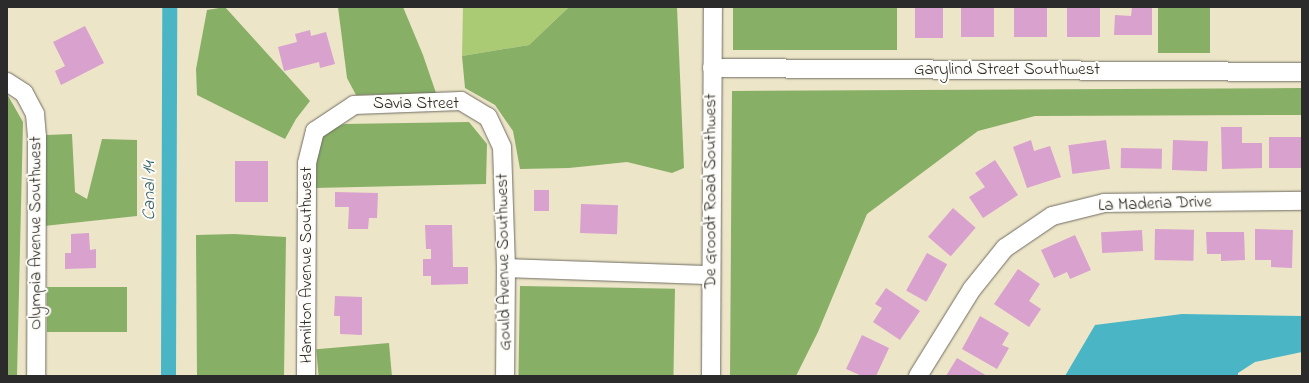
<!DOCTYPE html>
<html>
<head>
<meta charset="utf-8">
<style>
	body { margin:0 }
	#map { position:relative; width:1309px; height:383px; overflow:hidden; background:#ede5c8; font-family:"Indie Flower",sans-serif }
	div>[style] { position:absolute }
	.green>* { inset:0; background:#aacb74 }
	.forest>* { inset:0; background:#87af66; transform-origin:0 0 }
	.water>* { inset:0; background:#49b5c5 }
	.canal>* { height:15px; margin:-7.5px; padding:0 7.5px; transform-origin:7.5px; border-radius:7.5px; background:#49b5c5 }
	.building>* { inset:0; background:#d9a1ce; transform-origin:0 0 }
	.roads { filter:drop-shadow(0 0 1px #6f6c62) drop-shadow(0 0 1px #6f6c62) }
	.minor>* { height:18px; margin:-9px; padding:0 9px; transform-origin:9px; border-radius:9px; background:#fff }
	span { translate:-50% -50%; white-space:nowrap; text-align:center; line-height:1.15; -webkit-text-stroke:4px #fdfcf7; paint-order:stroke }
	.street-label { font-size:17px; color:#2b2b2b }
	.water-label { font-size:18px; color:#376269; font-style:italic }
	.frame { position:absolute; inset:0; border:8px solid #2b2b2b; pointer-events:none }
</style>
</head>
<body>
<div id="map">
	<div class="green">
		<i style="clip-path:polygon(463px 7px,569px 7px,529px 45px,462px 56px)"></i>
	</div>
	<div class="forest">
		<i style="clip-path:polygon(225px 7px,310px 101px,296px 119px,285px 139px,197px 95px,196px 69px,207px 10px)"></i>
		<i style="clip-path:polygon(338px 7px,403px 7px,423px 55px,436px 93px,356px 95px,347px 78px)"></i>
		<i style="clip-path:polygon(569px 7px,677px 7px,684px 168px,672px 173px,627px 162px,569px 168px,520px 169px,513px 131px,495px 105px,465px 88px,462px 56px,529px 45px)"></i>
		<i style="left:733px;top:7px;width:164px;height:43px"></i>
		<i style="left:1158px;top:7px;width:52px;height:46px"></i>
		<i style="clip-path:polygon(1302px 88px,1302px 115px,1035px 116px,978px 131px,867px 214px,818px 332px,796px 376px,730px 376px,732px 91px)"></i>
		<i style="clip-path:polygon(7px 94px,23px 122px,17px 376px,7px 376px)"></i>
		<i style="clip-path:polygon(469px 122px,487px 144px,486px 184px,315px 188px,314px 153px,326px 131px,344px 124px)"></i>
		<i style="clip-path:polygon(72px 134px,75px 192px,87px 199px,102px 139px,137px 140px,137px 216px,44px 226px,46px 135px)"></i>
		<i style="clip-path:polygon(234px 234px,286px 237px,284px 376px,197px 376px,196px 235px)"></i>
		<i style="left:520px;top:286px;width:155px;height:90px;rotate:1deg"></i>
		<i style="left:47px;top:287px;width:80px;height:45px"></i>
		<i style="left:389px;top:343px;width:33px;height:73px;rotate:85deg"></i>
	</div>
	<div class="water">
		<i style="clip-path:polygon(1182px 314px,1302px 316px,1302px 352px,1255px 362px,1238px 373px,1238px 376px,1065px 376px,1095px 325px)"></i>
	</div>
	<div class="canal">
		<i style="left:168px;top:376px;width:369px;rotate:-89.8deg"></i>
	</div>
	<div class="building">
		<i style="left:915px;top:7px;width:28px;height:31px"></i>
		<i style="left:961px;top:7px;width:33px;height:30px"></i>
		<i style="left:1014px;top:7px;width:33px;height:30px"></i>
		<i style="clip-path:polygon(1132px 7px,1152px 7px,1152px 35px,1114px 35px,1115px 15px,1131px 16px)"></i>
		<i style="left:1067px;top:8px;width:33px;height:29px"></i>
		<i style="clip-path:polygon(85px 26px,104px 63px,61px 85px,55px 71px,65px 66px,53px 42px)"></i>
		<i style="clip-path:polygon(310px 30px,311px 36px,326px 32px,335px 64px,320px 68px,319px 62px,284px 71px,278px 47px,297px 42px,295px 34px)"></i>
		<i style="clip-path:polygon(1221px 127px,1242px 127px,1242px 143px,1262px 143px,1262px 168px,1222px 169px)"></i>
		<i style="left:1269px;top:137px;width:33px;height:31px"></i>
		<i style="clip-path:polygon(1031px 140px,1034px 151px,1050px 146px,1061px 177px,1027px 188px,1013px 147px)"></i>
		<i style="left:1106px;top:140px;width:29px;height:38px;rotate:82deg"></i>
		<i style="left:1173px;top:140px;width:35px;height:30px;rotate:2deg"></i>
		<i style="left:1121px;top:148px;width:41px;height:20px;rotate:1deg"></i>
		<i style="clip-path:polygon(995px 160px,1018px 195px,983px 218px,969px 197px,985px 187px,975px 173px)"></i>
		<i style="left:235px;top:161px;width:33px;height:41px"></i>
		<i style="left:534px;top:190px;width:15px;height:21px"></i>
		<i style="clip-path:polygon(335px 192px,378px 193px,377px 218px,369px 218px,368px 229px,348px 229px,349px 207px,335px 207px)"></i>
		<i style="left:581px;top:204px;width:37px;height:29px;rotate:2deg"></i>
		<i style="left:953px;top:208px;width:30px;height:38px;rotate:41deg"></i>
		<i style="clip-path:polygon(425px 225px,452px 225px,453px 267px,468px 267px,468px 284px,431px 285px,431px 276px,423px 276px,423px 259px,431px 259px,431px 249px,426px 249px)"></i>
		<i style="left:1155px;top:229px;width:39px;height:31px;rotate:1deg"></i>
		<i style="clip-path:polygon(1255px 229px,1293px 230px,1292px 268px,1271px 267px,1271px 260px,1255px 260px)"></i>
		<i style="left:1142px;top:230px;width:21px;height:41px;rotate:87deg"></i>
		<i style="clip-path:polygon(1206px 232px,1244px 232px,1245px 260px,1221px 261px,1221px 254px,1207px 254px)"></i>
		<i style="clip-path:polygon(89px 233px,90px 250px,96px 249px,96px 268px,65px 269px,65px 253px,71px 253px,71px 234px)"></i>
		<i style="clip-path:polygon(1075px 235px,1091px 270px,1070px 279px,1067px 272px,1054px 278px,1041px 250px)"></i>
		<i style="left:927px;top:253px;width:23px;height:43px;rotate:29deg"></i>
		<i style="clip-path:polygon(1018px 269px,1040px 284px,1029px 301px,1041px 309px,1029px 327px,994px 304px)"></i>
		<i style="clip-path:polygon(886px 288px,920px 311px,900px 340px,873px 322px,882px 308px,875px 304px)"></i>
		<i style="clip-path:polygon(335px 296px,362px 297px,362px 335px,340px 334px,340px 316px,334px 316px)"></i>
		<i style="clip-path:polygon(980px 316px,1009px 333px,1002px 345px,1009px 348px,997px 369px,962px 349px)"></i>
		<i style="clip-path:polygon(862px 335px,889px 348px,876px 376px,862px 376px,846px 369px)"></i>
		<i style="clip-path:polygon(957px 358px,987px 376px,946px 376px)"></i>
	</div>
	<div class="roads">
		<div class="minor">
			<i style="left:712px;top:68px;width:590px;rotate:0.39deg"></i>
			<i style="left:7px;top:82px;width:20px;rotate:33deg"></i>
			<i style="left:24px;top:93px;width:24px;rotate:62deg"></i>
			<i style="left:35px;top:114px;width:23px;rotate:85deg"></i>
			<i style="left:37px;top:137px;width:239px;rotate:90.2deg"></i>
			<i style="left:506px;top:268px;width:205px;rotate:2deg"></i>
			<i style="left:306px;top:376px;width:213px;rotate:-89.7deg"></i>
			<i style="left:307px;top:163px;width:33px;rotate:-76deg"></i>
			<i style="left:315px;top:131px;width:47px;rotate:-33.7deg"></i>
			<i style="left:354px;top:105px;width:107px;rotate:-2.1deg"></i>
			<i style="left:461px;top:101px;width:31px;rotate:31deg"></i>
			<i style="left:488px;top:117px;width:33px;rotate:65deg"></i>
			<i style="left:502px;top:147px;width:121px;rotate:88.1deg"></i>
			<i style="left:506px;top:268px;width:108px;rotate:90.5deg"></i>
			<i style="left:711px;top:376px;width:369px;rotate:-89.7deg"></i>
			<i style="left:918px;top:376px;width:102px;rotate:-58.2deg"></i>
			<i style="left:972px;top:289px;width:53px;rotate:-51.2deg"></i>
			<i style="left:1005px;top:248px;width:57px;rotate:-34.2deg"></i>
			<i style="left:1052px;top:216px;width:54px;rotate:-14deg"></i>
			<i style="left:1104px;top:203px;width:198px;rotate:-0.6deg"></i>
		</div>
	</div>
	<div class="street-label">
		<span style="left:1007px;top:70px">Garylind Street Southwest</span>
		<span style="left:416px;top:104px">Savia Street</span>
		<span style="left:711px;top:191px;rotate:-90deg">De Groodt Road Southwest</span>
		<span style="left:1155px;top:204px;rotate:-2deg">La Maderia Drive</span>
		<span style="left:36px;top:233px;rotate:-90deg">Olympia Avenue Southwest</span>
		<span style="left:504px;top:262px;rotate:-91deg">Gould Avenue Southwest</span>
		<span style="left:307px;top:265px;rotate:-90deg">Hamilton Avenue Southwest</span>
	</div>
	<div class="water-label">
		<span style="left:150px;top:191px;rotate:-90deg">Canal 14</span>
	</div>
	<div class="frame"></div>
</div>
</body>
</html>
